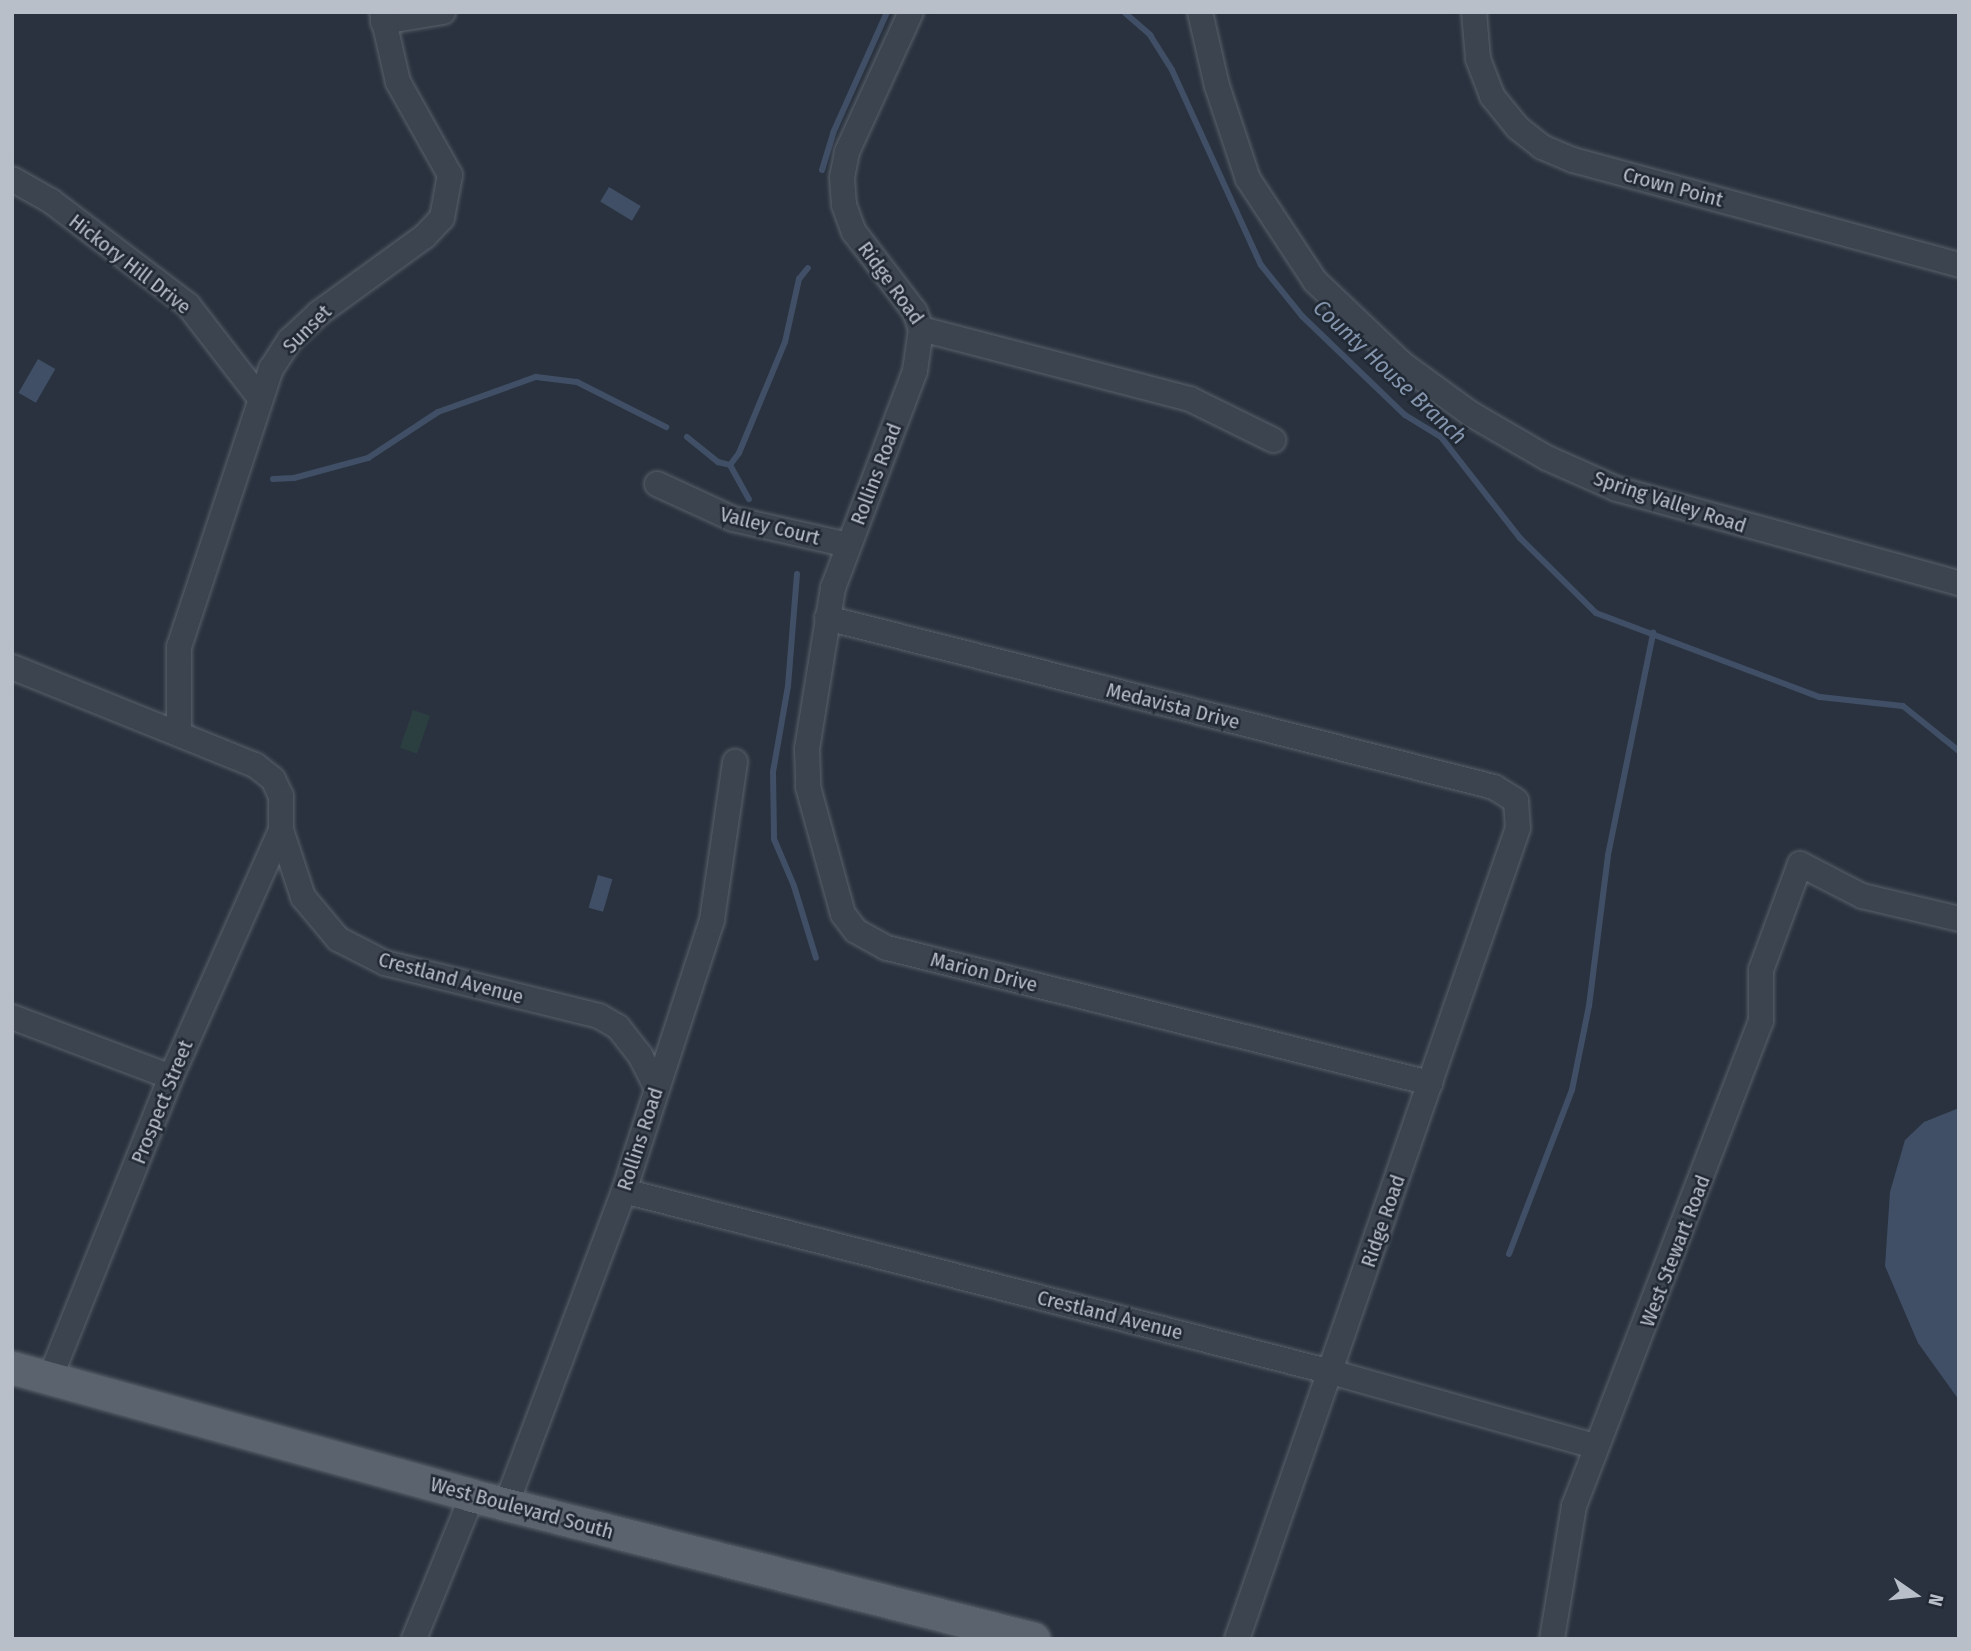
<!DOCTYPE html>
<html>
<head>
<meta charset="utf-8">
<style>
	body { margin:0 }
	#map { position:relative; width:1971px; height:1651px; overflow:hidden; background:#29323e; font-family:"Fira Sans Condensed",sans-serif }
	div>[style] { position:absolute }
	.green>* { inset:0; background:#2b3f40; transform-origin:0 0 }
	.water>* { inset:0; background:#404f66; transform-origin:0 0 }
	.stream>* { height:6px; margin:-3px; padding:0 3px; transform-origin:3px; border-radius:3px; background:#404f66 }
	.roads { filter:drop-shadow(0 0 2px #5a626c) drop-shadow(0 0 2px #5a626c) }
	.minor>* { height:24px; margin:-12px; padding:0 12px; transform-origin:12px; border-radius:12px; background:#3c444f }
	.major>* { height:32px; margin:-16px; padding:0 16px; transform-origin:16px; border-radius:16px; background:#5b636e }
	span { translate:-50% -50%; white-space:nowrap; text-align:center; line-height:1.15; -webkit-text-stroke:5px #212934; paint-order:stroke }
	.street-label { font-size:21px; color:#b9bfc9 }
	.water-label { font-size:23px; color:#8495ad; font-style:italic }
	.frame { position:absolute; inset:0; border:14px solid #b9bfc9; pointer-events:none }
	.north { position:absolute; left:1880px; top:1560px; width:70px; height:70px; -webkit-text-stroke:5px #212934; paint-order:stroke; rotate:104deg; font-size:19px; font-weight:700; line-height:28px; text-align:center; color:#b9bfc9 }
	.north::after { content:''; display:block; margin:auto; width:24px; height:32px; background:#b9bfc9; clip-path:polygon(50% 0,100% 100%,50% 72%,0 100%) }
</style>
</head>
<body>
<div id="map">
	<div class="green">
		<i style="left:413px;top:710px;width:18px;height:40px;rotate:19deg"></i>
	</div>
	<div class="water">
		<i style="left:609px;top:187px;width:37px;height:17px;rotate:31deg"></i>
		<i style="left:38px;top:359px;width:20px;height:39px;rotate:30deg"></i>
		<i style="left:598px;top:875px;width:15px;height:34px;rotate:16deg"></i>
		<i style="clip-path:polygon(1959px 1108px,1959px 1400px,1918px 1343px,1885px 1266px,1890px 1192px,1905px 1140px,1924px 1122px)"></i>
	</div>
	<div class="stream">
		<i style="left:1124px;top:12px;width:35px;rotate:41deg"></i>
		<i style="left:1150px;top:35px;width:41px;rotate:57.8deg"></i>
		<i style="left:1172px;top:70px;width:214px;rotate:65.5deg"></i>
		<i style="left:1261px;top:265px;width:65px;rotate:51.2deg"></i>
		<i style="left:1302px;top:316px;width:143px;rotate:43.9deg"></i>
		<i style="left:1405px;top:415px;width:42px;rotate:31.4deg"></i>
		<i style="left:1441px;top:437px;width:128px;rotate:52deg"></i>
		<i style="left:1520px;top:538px;width:107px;rotate:44.6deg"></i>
		<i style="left:1596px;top:613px;width:239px;rotate:20.6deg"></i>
		<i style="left:1820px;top:697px;width:83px;rotate:6.2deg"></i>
		<i style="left:1903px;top:706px;width:72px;rotate:38.8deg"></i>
		<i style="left:822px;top:170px;width:39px;rotate:-73deg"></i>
		<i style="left:833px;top:133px;width:133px;rotate:-65.9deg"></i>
		<i style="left:687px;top:437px;width:40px;rotate:39deg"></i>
		<i style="left:718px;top:462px;width:12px;rotate:14deg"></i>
		<i style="left:730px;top:465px;width:15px;rotate:-53deg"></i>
		<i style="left:739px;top:453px;width:120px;rotate:-67.5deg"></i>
		<i style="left:785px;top:342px;width:65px;rotate:-77.5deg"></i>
		<i style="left:799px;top:279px;width:14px;rotate:-51deg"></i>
		<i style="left:730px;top:465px;width:39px;rotate:61deg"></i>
		<i style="left:273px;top:479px;width:21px;rotate:-3deg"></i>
		<i style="left:294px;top:478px;width:77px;rotate:-15.1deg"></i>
		<i style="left:368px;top:458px;width:84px;rotate:-33.3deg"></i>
		<i style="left:438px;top:412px;width:104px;rotate:-19.7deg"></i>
		<i style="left:536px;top:377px;width:41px;rotate:7deg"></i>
		<i style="left:577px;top:382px;width:100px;rotate:26.8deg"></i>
		<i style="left:797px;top:574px;width:112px;rotate:94.6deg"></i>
		<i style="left:788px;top:686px;width:87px;rotate:99.9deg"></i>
		<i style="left:773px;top:772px;width:67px;rotate:89.1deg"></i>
		<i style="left:774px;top:839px;width:51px;rotate:66.9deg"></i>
		<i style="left:794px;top:886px;width:75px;rotate:73deg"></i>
		<i style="left:1509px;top:1254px;width:176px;rotate:-69deg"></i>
		<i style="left:1572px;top:1090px;width:86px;rotate:-78.6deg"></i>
		<i style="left:1589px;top:1006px;width:152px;rotate:-82.8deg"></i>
		<i style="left:1608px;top:855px;width:227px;rotate:-78.5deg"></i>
	</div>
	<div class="roads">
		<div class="minor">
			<i style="left:911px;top:12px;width:154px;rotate:114.6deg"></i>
			<i style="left:847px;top:152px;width:25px;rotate:101deg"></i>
			<i style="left:842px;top:177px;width:28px;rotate:86deg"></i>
			<i style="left:844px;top:205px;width:29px;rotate:70deg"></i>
			<i style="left:854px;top:232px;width:101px;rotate:52.7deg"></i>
			<i style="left:915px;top:312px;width:18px;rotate:71deg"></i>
			<i style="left:921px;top:329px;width:42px;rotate:98.1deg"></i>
			<i style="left:915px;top:371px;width:232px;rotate:110.7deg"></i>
			<i style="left:833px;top:588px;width:163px;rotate:99.2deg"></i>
			<i style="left:807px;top:749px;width:38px;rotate:88deg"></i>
			<i style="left:808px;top:787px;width:132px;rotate:74.6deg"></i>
			<i style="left:843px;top:914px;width:21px;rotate:53deg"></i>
			<i style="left:856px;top:931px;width:35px;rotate:29deg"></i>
			<i style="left:887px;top:948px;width:560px;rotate:13.96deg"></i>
			<i style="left:1200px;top:12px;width:76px;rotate:77.1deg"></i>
			<i style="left:1217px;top:86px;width:98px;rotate:71.6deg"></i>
			<i style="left:1248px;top:179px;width:122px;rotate:56.7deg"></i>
			<i style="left:1315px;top:281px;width:119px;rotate:43.6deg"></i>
			<i style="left:1401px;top:363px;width:87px;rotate:36.1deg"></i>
			<i style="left:1471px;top:414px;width:88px;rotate:30.1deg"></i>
			<i style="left:1547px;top:458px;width:77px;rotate:23.9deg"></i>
			<i style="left:1617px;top:489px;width:355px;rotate:15.4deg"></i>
			<i style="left:1474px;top:12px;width:47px;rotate:85.1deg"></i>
			<i style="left:1478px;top:59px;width:40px;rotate:69deg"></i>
			<i style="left:1492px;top:96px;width:41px;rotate:50.9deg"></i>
			<i style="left:1518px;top:128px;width:31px;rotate:38deg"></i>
			<i style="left:1542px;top:147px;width:34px;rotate:23deg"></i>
			<i style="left:1573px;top:160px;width:400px;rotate:15.2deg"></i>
			<i style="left:383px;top:22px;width:61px;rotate:-9.5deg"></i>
			<i style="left:12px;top:179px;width:45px;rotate:29.4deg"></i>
			<i style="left:51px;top:201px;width:172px;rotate:37.2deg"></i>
			<i style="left:188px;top:305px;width:118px;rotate:52.3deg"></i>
			<i style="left:921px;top:329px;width:278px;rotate:14.6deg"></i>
			<i style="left:1190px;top:399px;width:93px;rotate:26.3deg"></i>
			<i style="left:657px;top:484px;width:84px;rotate:24.7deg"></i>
			<i style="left:733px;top:519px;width:118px;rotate:12.7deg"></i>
			<i style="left:827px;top:618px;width:688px;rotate:14.22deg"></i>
			<i style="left:1494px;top:787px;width:26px;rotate:32deg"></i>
			<i style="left:1516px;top:801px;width:27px;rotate:86deg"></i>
			<i style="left:1518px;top:828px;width:858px;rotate:109.11deg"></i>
			<i style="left:12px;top:667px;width:262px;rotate:22deg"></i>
			<i style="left:255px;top:765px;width:23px;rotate:38deg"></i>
			<i style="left:273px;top:779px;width:19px;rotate:65deg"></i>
			<i style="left:281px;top:796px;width:34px;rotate:90deg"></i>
			<i style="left:281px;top:830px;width:71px;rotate:71.8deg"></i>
			<i style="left:303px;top:897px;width:55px;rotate:50.2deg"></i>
			<i style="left:338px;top:939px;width:53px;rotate:27.1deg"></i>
			<i style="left:385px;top:963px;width:220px;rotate:13.9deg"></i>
			<i style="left:599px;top:1016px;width:22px;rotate:30deg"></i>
			<i style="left:618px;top:1027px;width:36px;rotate:52deg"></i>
			<i style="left:640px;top:1055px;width:37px;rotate:63deg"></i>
			<i style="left:179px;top:732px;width:85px;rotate:-90deg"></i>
			<i style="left:179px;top:647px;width:293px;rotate:-71.7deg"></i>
			<i style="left:271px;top:369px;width:35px;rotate:-57deg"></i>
			<i style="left:290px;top:340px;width:40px;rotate:-43deg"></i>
			<i style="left:319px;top:313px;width:131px;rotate:-36deg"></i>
			<i style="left:425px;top:236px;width:25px;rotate:-47deg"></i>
			<i style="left:442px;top:218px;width:44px;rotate:-79.5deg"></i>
			<i style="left:450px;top:175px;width:107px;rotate:-119.2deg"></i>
			<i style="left:398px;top:82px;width:72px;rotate:-102.9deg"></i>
			<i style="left:12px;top:1017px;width:170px;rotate:20.7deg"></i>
			<i style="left:624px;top:1191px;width:730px;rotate:14.36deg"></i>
			<i style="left:1331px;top:1372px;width:273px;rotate:15.7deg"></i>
			<i style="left:50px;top:1378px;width:324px;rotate:-68.1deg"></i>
			<i style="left:171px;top:1077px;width:270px;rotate:-66deg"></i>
			<i style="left:506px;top:1505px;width:335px;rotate:-69.4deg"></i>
			<i style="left:624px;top:1191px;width:285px;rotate:-72deg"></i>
			<i style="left:712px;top:920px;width:160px;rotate:-81.7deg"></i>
			<i style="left:414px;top:1639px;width:154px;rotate:-67.9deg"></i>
			<i style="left:1552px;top:1639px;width:135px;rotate:-80.6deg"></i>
			<i style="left:1574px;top:1506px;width:520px;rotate:-68.92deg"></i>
			<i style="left:1761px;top:1021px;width:51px;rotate:-90deg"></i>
			<i style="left:1761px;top:970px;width:113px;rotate:-69.8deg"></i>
			<i style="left:1800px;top:864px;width:70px;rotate:27.3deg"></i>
			<i style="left:1862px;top:896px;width:100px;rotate:13.3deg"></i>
		</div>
		<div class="major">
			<i style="left:12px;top:1368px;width:477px;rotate:15.5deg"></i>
			<i style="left:472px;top:1496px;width:580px;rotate:14.28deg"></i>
		</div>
	</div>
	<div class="street-label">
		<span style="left:1673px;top:187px;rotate:15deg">Crown Point</span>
		<span style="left:130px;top:264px;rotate:38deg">Hickory Hill Drive</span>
		<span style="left:891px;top:283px;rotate:54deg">Ridge Road</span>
		<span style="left:307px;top:329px;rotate:-45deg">Sunset</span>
		<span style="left:876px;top:474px;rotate:-69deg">Rollins Road</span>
		<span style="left:1670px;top:502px;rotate:18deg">Spring Valley Road</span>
		<span style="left:770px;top:526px;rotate:14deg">Valley Court</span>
		<span style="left:1173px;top:706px;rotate:14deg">Medavista Drive</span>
		<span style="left:984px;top:972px;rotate:14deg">Marion Drive</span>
		<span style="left:451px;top:978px;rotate:15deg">Crestland Avenue</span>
		<span style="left:162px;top:1102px;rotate:-68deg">Prospect Street</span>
		<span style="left:640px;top:1139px;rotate:-72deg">Rollins Road</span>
		<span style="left:1383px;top:1221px;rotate:-71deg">Ridge Road</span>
		<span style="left:1675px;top:1251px;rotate:-69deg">West Stewart Road</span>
		<span style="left:1110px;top:1315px;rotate:14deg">Crestland Avenue</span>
		<span style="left:522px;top:1508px;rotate:15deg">West Boulevard South</span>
	</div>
	<div class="water-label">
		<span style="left:1390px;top:372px;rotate:43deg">County House Branch</span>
	</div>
	<div class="frame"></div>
	<div class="north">N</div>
</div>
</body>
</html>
